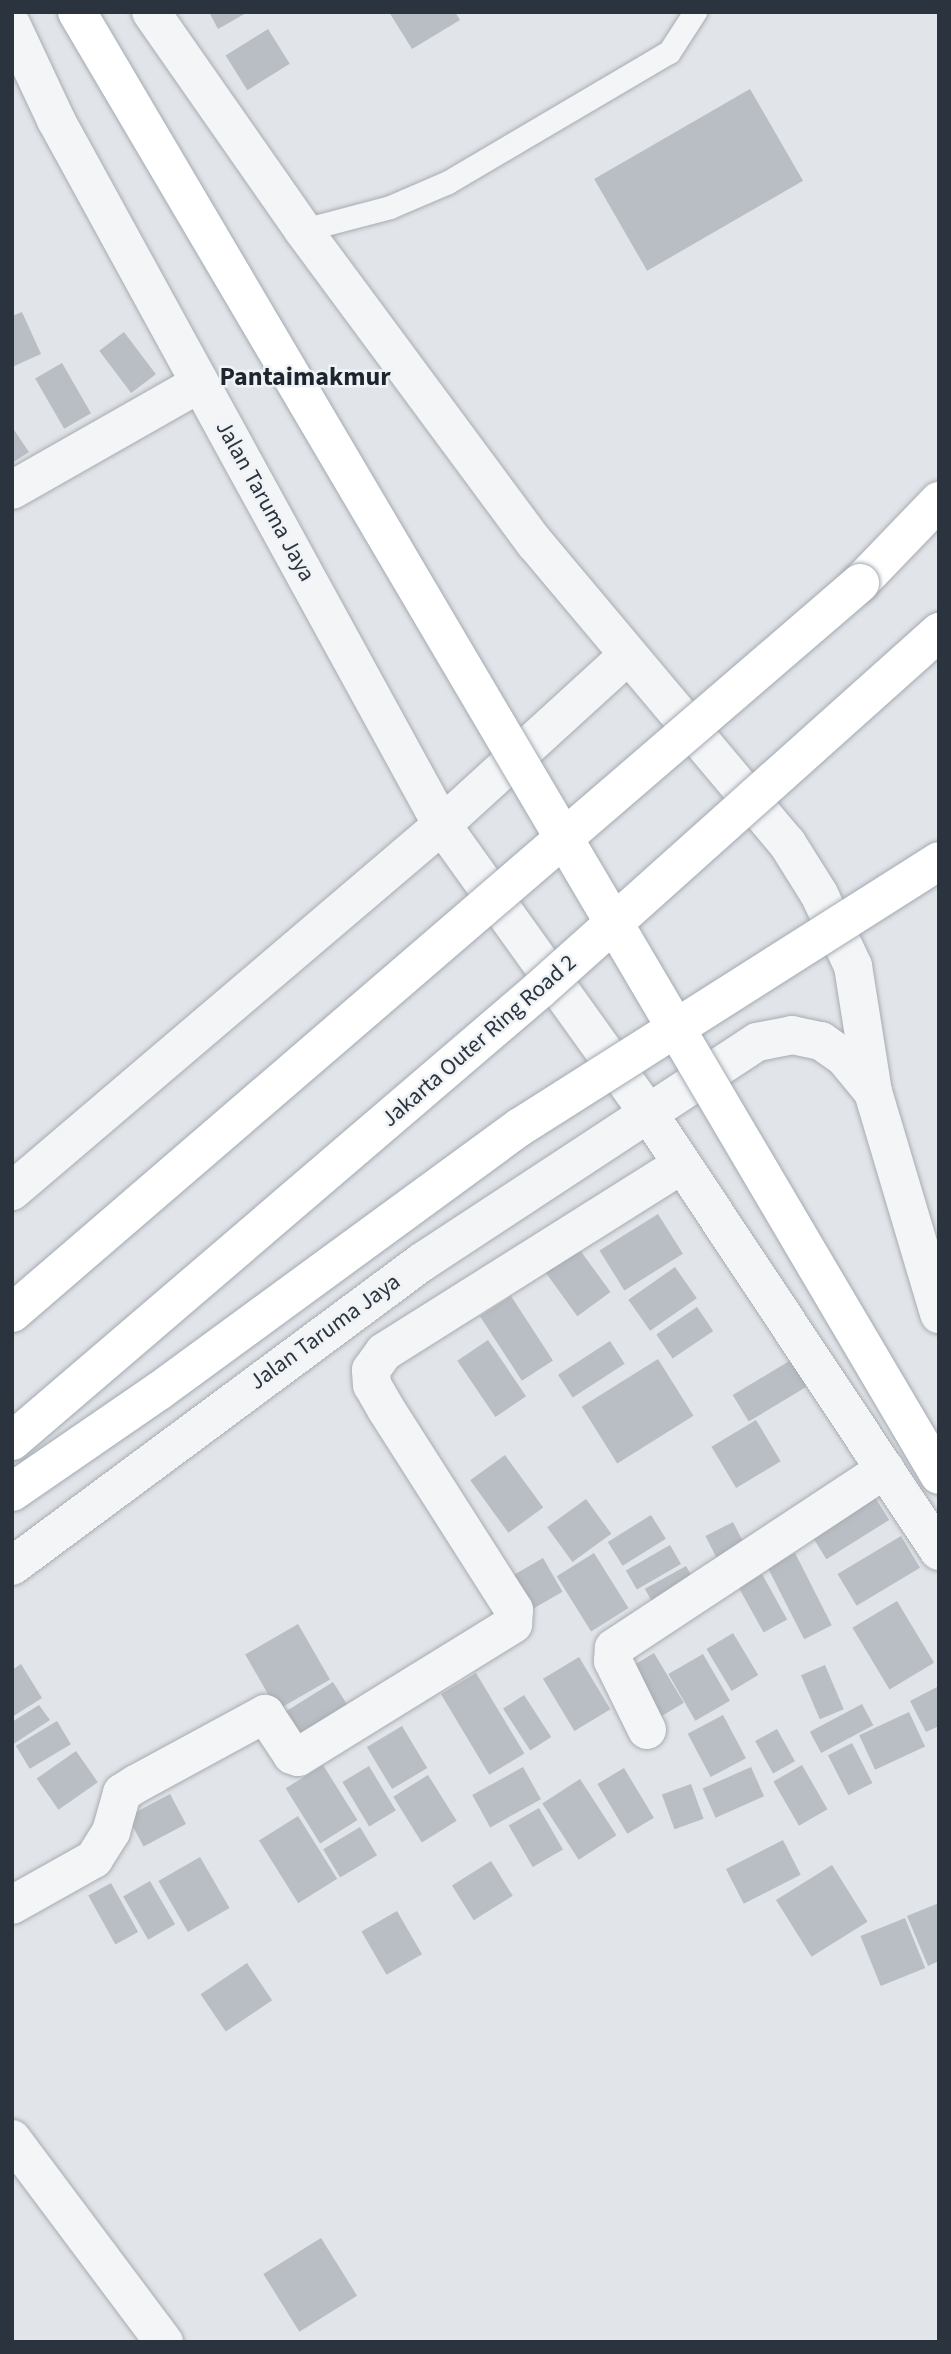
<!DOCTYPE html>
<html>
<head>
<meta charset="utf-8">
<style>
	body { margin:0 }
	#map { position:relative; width:951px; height:2354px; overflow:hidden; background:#e1e4e8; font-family:"Source Sans 3",sans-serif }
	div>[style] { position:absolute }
	.building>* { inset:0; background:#b9bec4; transform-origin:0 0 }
	.roads { filter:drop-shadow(0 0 2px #a7acb2) drop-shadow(0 0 2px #a7acb2) }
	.service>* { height:23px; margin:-11.5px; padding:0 11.5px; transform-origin:11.5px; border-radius:11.5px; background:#f3f5f7 }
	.minor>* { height:38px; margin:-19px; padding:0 19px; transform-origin:19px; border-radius:19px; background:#f3f5f7 }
	.motorway>* { height:38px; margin:-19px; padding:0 19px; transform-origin:19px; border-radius:19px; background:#fff }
	.bridges { filter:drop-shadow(0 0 2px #a2aab2) drop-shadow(0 0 2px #a2aab2) }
	.primary-bridge>* { height:38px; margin:-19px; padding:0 19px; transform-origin:19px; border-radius:19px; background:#fff }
	.motorway-bridge>* { height:38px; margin:-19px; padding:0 19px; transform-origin:19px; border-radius:19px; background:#fff }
	span { translate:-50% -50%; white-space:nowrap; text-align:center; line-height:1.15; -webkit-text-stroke:5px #f0f3f6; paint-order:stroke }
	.street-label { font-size:23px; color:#2b343e }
	.quarter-label { font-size:26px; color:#1d252f; font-weight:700 }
	.frame { position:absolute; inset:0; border:14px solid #2b343e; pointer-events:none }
</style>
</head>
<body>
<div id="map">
	<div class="building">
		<i style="clip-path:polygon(209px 12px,248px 12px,218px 29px)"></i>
		<i style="clip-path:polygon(389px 12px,455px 12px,460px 20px,412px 49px)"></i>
		<i style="left:268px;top:29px;width:41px;height:50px;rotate:58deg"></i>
		<i style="left:750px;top:89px;width:106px;height:180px;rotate:60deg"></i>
		<i style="clip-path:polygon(22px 312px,41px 354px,12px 367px,12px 316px)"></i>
		<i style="left:124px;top:332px;width:53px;height:31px;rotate:53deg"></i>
		<i style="left:62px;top:363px;width:58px;height:31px;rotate:60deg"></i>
		<i style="clip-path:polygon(12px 427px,29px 452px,12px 463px)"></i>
		<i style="left:658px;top:1214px;width:47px;height:69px;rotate:58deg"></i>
		<i style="left:577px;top:1246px;width:57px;height:41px;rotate:54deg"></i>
		<i style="left:675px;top:1267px;width:38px;height:57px;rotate:55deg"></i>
		<i style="left:511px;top:1296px;width:77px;height:37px;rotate:57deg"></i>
		<i style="left:697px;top:1307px;width:29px;height:49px;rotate:56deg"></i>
		<i style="left:488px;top:1340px;width:68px;height:37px;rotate:56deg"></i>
		<i style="left:610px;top:1341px;width:27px;height:62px;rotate:57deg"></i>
		<i style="left:658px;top:1359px;width:67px;height:90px;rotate:58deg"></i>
		<i style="left:791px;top:1360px;width:31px;height:68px;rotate:59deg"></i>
		<i style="left:756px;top:1420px;width:48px;height:52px;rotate:59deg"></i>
		<i style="left:505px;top:1455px;width:65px;height:43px;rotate:54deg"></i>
		<i style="left:868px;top:1486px;width:40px;height:74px;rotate:58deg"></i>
		<i style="left:586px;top:1499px;width:43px;height:48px;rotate:54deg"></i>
		<i style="left:651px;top:1515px;width:28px;height:51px;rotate:58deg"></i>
		<i style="left:733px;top:1522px;width:39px;height:31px;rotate:63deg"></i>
		<i style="left:901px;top:1536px;width:37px;height:74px;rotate:59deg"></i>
		<i style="left:670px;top:1545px;width:22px;height:51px;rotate:60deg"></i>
		<i style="left:594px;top:1553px;width:65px;height:44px;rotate:58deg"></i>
		<i style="left:795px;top:1553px;width:81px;height:31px;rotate:63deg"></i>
		<i style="left:543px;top:1558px;width:39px;height:43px;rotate:60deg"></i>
		<i style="left:686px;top:1566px;width:29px;height:47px;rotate:61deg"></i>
		<i style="left:762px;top:1574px;width:52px;height:27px;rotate:61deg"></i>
		<i style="left:897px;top:1601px;width:72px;height:52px;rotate:59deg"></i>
		<i style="left:298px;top:1624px;width:64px;height:61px;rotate:60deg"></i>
		<i style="left:733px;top:1633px;width:49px;height:31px;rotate:59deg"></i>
		<i style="left:654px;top:1653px;width:58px;height:37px;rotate:59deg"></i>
		<i style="left:703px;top:1654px;width:54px;height:40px;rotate:60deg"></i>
		<i style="left:579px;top:1657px;width:61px;height:42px;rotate:59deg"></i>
		<i style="clip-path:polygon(21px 1664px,42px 1698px,12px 1717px,12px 1670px)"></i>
		<i style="left:825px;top:1665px;width:48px;height:26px;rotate:67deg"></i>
		<i style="left:476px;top:1673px;width:94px;height:41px;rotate:59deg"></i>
		<i style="left:333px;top:1682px;width:41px;height:67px;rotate:58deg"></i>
		<i style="clip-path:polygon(939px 1686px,939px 1726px,926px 1732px,910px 1701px)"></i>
		<i style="left:524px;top:1695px;width:50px;height:25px;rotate:57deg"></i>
		<i style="left:862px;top:1704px;width:24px;height:59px;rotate:62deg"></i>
		<i style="clip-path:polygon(39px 1705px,50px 1720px,12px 1745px,12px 1722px)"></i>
		<i style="left:909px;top:1712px;width:38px;height:55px;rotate:65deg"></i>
		<i style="left:723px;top:1715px;width:49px;height:40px;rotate:62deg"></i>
		<i style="left:57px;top:1721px;width:27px;height:48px;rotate:59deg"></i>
		<i style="left:402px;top:1726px;width:49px;height:41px;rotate:59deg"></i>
		<i style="left:777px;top:1729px;width:37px;height:25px;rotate:61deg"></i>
		<i style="left:852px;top:1743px;width:45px;height:27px;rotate:63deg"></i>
		<i style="left:76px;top:1751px;width:38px;height:48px;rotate:55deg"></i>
		<i style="left:323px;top:1765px;width:65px;height:44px;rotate:58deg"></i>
		<i style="left:802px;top:1765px;width:51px;height:33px;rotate:60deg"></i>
		<i style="left:369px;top:1766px;width:52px;height:31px;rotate:59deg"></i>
		<i style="left:523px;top:1767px;width:37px;height:58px;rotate:61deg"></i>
		<i style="left:751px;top:1767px;width:32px;height:53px;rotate:66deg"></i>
		<i style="left:624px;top:1768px;width:58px;height:31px;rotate:59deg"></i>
		<i style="left:428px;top:1775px;width:54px;height:41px;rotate:58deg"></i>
		<i style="left:580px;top:1779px;width:67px;height:45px;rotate:57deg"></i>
		<i style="left:691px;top:1784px;width:37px;height:31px;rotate:70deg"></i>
		<i style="left:170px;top:1794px;width:34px;height:48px;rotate:62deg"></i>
		<i style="left:539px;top:1808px;width:48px;height:35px;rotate:60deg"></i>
		<i style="left:298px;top:1816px;width:74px;height:46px;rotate:58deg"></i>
		<i style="left:360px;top:1827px;width:33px;height:43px;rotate:59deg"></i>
		<i style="left:783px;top:1840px;width:39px;height:64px;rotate:63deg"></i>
		<i style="left:200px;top:1857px;width:59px;height:48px;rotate:60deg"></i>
		<i style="left:491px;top:1861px;width:41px;height:46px;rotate:58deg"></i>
		<i style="left:832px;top:1865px;width:67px;height:66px;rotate:58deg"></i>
		<i style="left:150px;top:1881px;width:50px;height:31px;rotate:60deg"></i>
		<i style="left:111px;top:1883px;width:56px;height:26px;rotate:61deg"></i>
		<i style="clip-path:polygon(939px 1903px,939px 1961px,928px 1966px,907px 1916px)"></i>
		<i style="left:397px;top:1911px;width:50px;height:41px;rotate:60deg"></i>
		<i style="left:905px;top:1918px;width:54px;height:48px;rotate:68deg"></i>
		<i style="left:247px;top:1963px;width:45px;height:56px;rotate:56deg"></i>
		<i style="left:321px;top:2238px;width:68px;height:68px;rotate:58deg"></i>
	</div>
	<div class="roads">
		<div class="service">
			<i style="left:303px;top:230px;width:90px;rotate:-14.8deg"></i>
			<i style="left:390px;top:207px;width:63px;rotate:-23.3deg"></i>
			<i style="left:448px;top:182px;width:256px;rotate:-30.5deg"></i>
			<i style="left:669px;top:52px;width:48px;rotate:-57deg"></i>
		</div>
		<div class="minor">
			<i style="left:151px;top:12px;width:266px;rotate:55.1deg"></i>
			<i style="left:303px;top:230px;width:390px;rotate:53.5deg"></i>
			<i style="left:535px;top:543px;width:392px;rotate:50deg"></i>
			<i style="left:787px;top:843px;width:60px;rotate:57.9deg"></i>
			<i style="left:819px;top:894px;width:80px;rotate:64.7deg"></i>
			<i style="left:853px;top:966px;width:128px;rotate:81deg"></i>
			<i style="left:12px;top:26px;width:104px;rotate:64.9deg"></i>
			<i style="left:56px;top:120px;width:804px;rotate:61.3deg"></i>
			<i style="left:442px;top:825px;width:565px;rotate:139.6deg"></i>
			<i style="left:12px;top:490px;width:216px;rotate:-29.6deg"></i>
			<i style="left:627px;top:656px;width:251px;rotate:137.6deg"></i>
			<i style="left:442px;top:825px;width:352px;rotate:54.4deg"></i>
			<i style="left:647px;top:1111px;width:528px;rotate:56.43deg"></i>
			<i style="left:12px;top:1566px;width:510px;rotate:-36.56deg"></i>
			<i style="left:422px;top:1262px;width:401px;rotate:-33.3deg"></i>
			<i style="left:757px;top:1042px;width:36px;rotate:-11deg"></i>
			<i style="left:792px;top:1035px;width:30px;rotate:12deg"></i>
			<i style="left:821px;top:1041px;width:28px;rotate:35deg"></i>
			<i style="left:844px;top:1057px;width:45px;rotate:50.4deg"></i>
			<i style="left:873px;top:1092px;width:232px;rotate:73.4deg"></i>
			<i style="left:647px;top:1730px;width:77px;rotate:-116.2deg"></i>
			<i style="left:613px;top:1661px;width:13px;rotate:-86deg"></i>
			<i style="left:614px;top:1648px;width:325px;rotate:-33.4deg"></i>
			<i style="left:12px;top:1905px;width:94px;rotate:-29.3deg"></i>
			<i style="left:94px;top:1859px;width:32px;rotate:-58deg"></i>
			<i style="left:111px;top:1832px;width:41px;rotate:-74.2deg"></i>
			<i style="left:122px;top:1793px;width:17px;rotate:-33deg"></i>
			<i style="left:136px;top:1784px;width:147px;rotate:-28.5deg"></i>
			<i style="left:265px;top:1714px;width:49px;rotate:56.6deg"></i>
			<i style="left:292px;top:1755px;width:6px;rotate:18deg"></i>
			<i style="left:298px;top:1757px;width:253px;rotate:-31.7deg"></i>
			<i style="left:513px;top:1624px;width:14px;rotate:-86deg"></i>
			<i style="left:514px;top:1610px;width:238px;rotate:-122.5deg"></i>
			<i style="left:386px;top:1409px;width:28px;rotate:-120deg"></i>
			<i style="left:372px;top:1385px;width:15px;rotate:-94deg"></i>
			<i style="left:371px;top:1370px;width:22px;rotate:-54deg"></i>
			<i style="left:384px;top:1352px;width:352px;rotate:-32.2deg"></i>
			<i style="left:12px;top:2139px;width:254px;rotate:53.2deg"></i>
		</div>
		<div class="motorway">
			<i style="left:860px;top:583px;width:114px;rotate:-46.1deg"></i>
		</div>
	</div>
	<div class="bridges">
		<div class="primary-bridge">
			<i style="left:77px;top:12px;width:1698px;rotate:59.49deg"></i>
		</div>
		<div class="motorway-bridge">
			<i style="left:12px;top:1313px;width:1119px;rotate:-40.72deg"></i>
			<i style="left:12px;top:1441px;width:694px;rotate:-40.56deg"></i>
			<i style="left:539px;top:990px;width:537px;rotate:-41.83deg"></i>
			<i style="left:12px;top:1492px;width:178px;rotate:-34.5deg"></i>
			<i style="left:159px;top:1391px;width:447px;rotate:-36.2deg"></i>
			<i style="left:520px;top:1127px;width:496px;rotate:-32.4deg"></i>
		</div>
	</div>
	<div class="street-label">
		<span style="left:265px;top:501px;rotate:61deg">Jalan Taruma Jaya</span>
		<span style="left:479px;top:1041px;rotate:-41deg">Jakarta Outer Ring Road 2</span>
		<span style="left:325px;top:1332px;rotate:-36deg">Jalan Taruma Jaya</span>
	</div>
	<div class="quarter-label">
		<span style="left:305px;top:377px">Pantaimakmur</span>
	</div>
	<div class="frame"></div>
</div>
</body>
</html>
